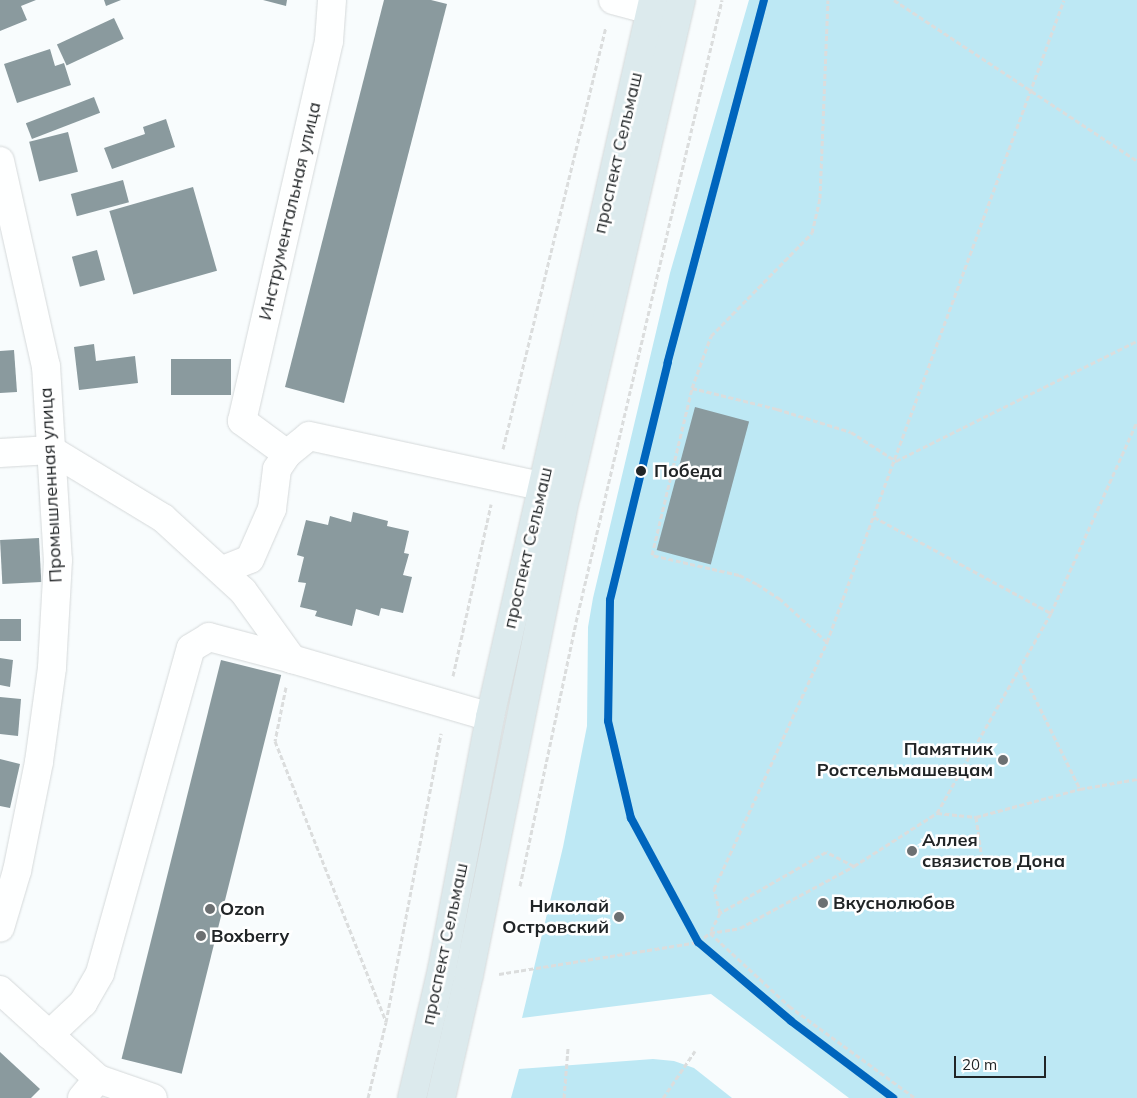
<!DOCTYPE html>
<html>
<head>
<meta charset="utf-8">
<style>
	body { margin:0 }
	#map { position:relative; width:1137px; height:1098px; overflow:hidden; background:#f8fcfd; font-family:Mulish,sans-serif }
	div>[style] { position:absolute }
	.green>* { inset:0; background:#bde8f4 }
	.building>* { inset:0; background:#8a9a9e; transform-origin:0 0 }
	.path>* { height:3px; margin-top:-1.5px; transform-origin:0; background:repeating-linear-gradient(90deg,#dbdddd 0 5px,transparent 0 7.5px) }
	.roads { filter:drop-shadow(0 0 1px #d5d9da) drop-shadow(0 0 1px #d5d9da) }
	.minor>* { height:28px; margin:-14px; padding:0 14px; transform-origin:14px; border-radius:14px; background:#feffff }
	.major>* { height:28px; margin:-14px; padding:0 14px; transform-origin:14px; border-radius:14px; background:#dceaed }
	.rail-1>* { height:8px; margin:-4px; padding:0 4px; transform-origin:4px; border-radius:4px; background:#0065bd }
	.dots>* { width:14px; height:14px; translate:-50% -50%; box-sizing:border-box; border:2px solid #fff; border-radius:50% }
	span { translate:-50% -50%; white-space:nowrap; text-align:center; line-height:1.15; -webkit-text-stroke:5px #fff; paint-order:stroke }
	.street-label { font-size:18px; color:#212527 }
	.stop-label { font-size:18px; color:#212527; font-weight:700 }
	.left { translate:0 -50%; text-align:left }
	.poi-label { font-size:18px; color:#212527; font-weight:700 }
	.right { translate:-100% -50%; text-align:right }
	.scale { position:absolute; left:954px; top:1056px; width:92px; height:22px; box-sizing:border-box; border:2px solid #212527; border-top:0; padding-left:6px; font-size:15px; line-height:18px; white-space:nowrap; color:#212527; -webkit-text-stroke:4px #fff; paint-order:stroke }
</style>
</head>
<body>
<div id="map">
	<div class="green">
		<i style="clip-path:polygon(749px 0,1137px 0,1137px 1098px,849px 1098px,711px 994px,522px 1018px,563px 847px,587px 726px,588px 627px,593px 598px,670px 273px)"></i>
		<i style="clip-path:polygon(653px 1059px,674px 1061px,694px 1068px,732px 1098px,511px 1098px,519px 1069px)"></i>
	</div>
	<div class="building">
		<i style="clip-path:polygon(0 0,36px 0,21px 6px,27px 20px,0 31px)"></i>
		<i style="clip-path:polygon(104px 0,121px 0,106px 6px)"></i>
		<i style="clip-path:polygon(263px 0,287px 0,286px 6px)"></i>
		<i style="clip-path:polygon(384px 0,431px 0,447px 4px,344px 403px,285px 387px)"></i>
		<i style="left:114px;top:18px;width:23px;height:63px;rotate:65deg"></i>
		<i style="clip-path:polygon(50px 49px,55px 66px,64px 63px,71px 85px,17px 103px,4px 64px)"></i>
		<i style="left:94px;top:97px;width:17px;height:73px;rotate:69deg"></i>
		<i style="clip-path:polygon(166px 119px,175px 147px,112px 169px,104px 148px,145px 134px,143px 127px)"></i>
		<i style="left:68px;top:132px;width:41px;height:40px;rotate:76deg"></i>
		<i style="left:123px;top:180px;width:23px;height:54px;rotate:75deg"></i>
		<i style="left:193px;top:187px;width:87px;height:87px;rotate:74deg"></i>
		<i style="left:97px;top:250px;width:31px;height:26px;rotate:75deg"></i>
		<i style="clip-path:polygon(94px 344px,96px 361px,135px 356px,138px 383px,79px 390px,74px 347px)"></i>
		<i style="clip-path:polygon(14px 350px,17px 392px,0 393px,0 351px)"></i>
		<i style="left:171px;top:359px;width:60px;height:36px"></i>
		<i style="left:695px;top:407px;width:56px;height:148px;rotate:15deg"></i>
		<i style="clip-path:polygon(353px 512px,388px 521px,387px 526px,409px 531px,404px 553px,409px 554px,403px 575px,412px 577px,403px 613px,381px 608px,379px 616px,356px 609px,352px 626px,315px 616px,317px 611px,300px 607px,306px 583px,298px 582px,304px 557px,297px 555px,306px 520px,328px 525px,330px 516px,351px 522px)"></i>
		<i style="left:39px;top:538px;width:44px;height:39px;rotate:87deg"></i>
		<i style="left:0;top:619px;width:21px;height:22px"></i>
		<i style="clip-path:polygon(0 658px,13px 660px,10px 687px,0 685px)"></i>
		<i style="left:221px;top:660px;width:62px;height:411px;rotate:14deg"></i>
		<i style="clip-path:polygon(0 697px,21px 699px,18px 736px,0 734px)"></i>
		<i style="clip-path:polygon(0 759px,20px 764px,10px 808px,0 806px)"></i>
		<i style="clip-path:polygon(0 1052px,40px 1089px,31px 1098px,0 1098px)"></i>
	</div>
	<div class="path">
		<i style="left:894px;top:0;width:291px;rotate:33.5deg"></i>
		<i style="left:692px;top:388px;width:55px;rotate:-69.9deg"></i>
		<i style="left:711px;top:336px;width:144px;rotate:-45.6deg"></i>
		<i style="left:812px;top:233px;width:36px;rotate:-77deg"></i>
		<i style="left:820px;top:198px;width:198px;rotate:-87.7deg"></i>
		<i style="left:503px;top:449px;width:434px;rotate:-76.3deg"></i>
		<i style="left:896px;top:461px;width:269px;rotate:-26.5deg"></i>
		<i style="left:874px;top:517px;width:201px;rotate:28.5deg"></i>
		<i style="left:827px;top:642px;width:64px;rotate:-137.5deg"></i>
		<i style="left:780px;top:599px;width:27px;rotate:-147deg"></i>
		<i style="left:757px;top:584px;width:20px;rotate:-153deg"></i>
		<i style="left:739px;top:575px;width:89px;rotate:-167.1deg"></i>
		<i style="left:652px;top:555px;width:172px;rotate:-76.5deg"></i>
		<i style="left:692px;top:388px;width:88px;rotate:13.9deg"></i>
		<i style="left:777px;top:409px;width:77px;rotate:17.3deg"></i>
		<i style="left:851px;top:432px;width:54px;rotate:32.8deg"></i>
		<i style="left:1020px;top:668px;width:135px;rotate:63.6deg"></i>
		<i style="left:453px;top:676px;width:176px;rotate:-77.5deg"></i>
		<i style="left:286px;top:687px;width:55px;rotate:101.5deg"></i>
		<i style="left:275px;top:741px;width:301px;rotate:68.4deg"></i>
		<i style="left:937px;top:813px;width:230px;rotate:-60.3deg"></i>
		<i style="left:1051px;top:613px;width:209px;rotate:-65.8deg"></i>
		<i style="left:976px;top:817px;width:50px;rotate:82deg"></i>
		<i style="left:854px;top:866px;width:31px;rotate:-153deg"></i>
		<i style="left:826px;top:852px;width:122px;rotate:150.1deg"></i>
		<i style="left:720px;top:913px;width:22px;rotate:117deg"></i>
		<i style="left:710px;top:933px;width:108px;rotate:42.7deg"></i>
		<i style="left:789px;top:1006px;width:156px;rotate:36.1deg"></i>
		<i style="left:520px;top:886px;width:270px;rotate:-78deg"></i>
		<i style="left:576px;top:622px;width:639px;rotate:-76.79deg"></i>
		<i style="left:720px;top:913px;width:25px;rotate:-104deg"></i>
		<i style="left:714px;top:889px;width:272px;rotate:-65.4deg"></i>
		<i style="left:827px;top:642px;width:684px;rotate:-69.74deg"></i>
		<i style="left:499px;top:974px;width:202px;rotate:-9.1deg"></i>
		<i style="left:698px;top:942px;width:15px;rotate:-37deg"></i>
		<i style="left:710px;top:933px;width:30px;rotate:-9deg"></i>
		<i style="left:740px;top:928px;width:130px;rotate:-28.5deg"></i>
		<i style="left:854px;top:866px;width:98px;rotate:-32.6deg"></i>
		<i style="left:937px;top:813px;width:39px;rotate:6deg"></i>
		<i style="left:976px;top:817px;width:108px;rotate:-15.1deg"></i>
		<i style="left:1080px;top:789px;width:58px;rotate:-10deg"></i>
		<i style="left:368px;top:1098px;width:78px;rotate:-76.7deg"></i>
		<i style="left:386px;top:1022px;width:294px;rotate:-79.2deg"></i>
		<i style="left:564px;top:1098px;width:50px;rotate:-85.4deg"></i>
		<i style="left:663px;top:1098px;width:57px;rotate:-55.8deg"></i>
	</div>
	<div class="roads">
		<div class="minor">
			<i style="left:613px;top:0;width:39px;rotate:15deg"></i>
			<i style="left:0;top:161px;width:210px;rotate:77.4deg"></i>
			<i style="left:46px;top:366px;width:194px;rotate:86.5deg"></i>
			<i style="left:58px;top:560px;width:108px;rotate:93.2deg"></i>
			<i style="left:52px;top:668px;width:95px;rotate:97.9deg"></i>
			<i style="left:39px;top:762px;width:111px;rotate:101.4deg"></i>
			<i style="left:17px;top:871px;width:59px;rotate:106.6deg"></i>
			<i style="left:0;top:453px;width:51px;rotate:-3.4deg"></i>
			<i style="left:51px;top:450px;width:131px;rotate:31.3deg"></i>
			<i style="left:163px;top:518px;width:108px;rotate:42.4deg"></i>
			<i style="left:243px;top:591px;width:84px;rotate:54.2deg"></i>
			<i style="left:292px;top:659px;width:206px;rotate:16.3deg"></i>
			<i style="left:287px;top:454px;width:56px;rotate:-143.7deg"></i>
			<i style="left:242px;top:421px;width:390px;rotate:-77.1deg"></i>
			<i style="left:329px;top:41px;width:41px;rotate:-85.8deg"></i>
			<i style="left:223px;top:570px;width:29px;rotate:-22deg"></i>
			<i style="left:250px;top:559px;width:55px;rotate:-66.3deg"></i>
			<i style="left:272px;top:509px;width:40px;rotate:-82.9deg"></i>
			<i style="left:277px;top:469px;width:18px;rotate:-56deg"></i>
			<i style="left:287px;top:454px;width:28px;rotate:-39deg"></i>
			<i style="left:309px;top:436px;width:237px;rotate:12.2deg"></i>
			<i style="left:0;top:990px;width:132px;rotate:42.2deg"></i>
			<i style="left:98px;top:1079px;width:58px;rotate:19.1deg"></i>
			<i style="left:49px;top:1035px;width:47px;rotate:-43.3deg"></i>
			<i style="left:83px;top:1003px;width:34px;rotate:-60deg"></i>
			<i style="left:100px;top:973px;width:337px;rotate:-74.4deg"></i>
			<i style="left:191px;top:648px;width:21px;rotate:-31deg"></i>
			<i style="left:209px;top:637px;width:86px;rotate:14.8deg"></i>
			<i style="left:82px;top:1098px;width:25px;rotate:-50deg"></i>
		</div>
		<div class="major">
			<i style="left:412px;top:1098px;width:132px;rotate:-76.9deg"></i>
			<i style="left:442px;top:969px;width:257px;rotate:-79.2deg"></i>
			<i style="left:490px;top:717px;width:735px;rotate:-77.19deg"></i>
			<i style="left:441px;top:1098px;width:126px;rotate:-77.2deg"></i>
			<i style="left:469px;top:975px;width:489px;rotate:-78.6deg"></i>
			<i style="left:566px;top:496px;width:509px;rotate:-76.95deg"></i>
		</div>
	</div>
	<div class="rail-1">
		<i style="left:764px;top:0;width:375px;rotate:104.9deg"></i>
		<i style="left:668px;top:362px;width:245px;rotate:103.7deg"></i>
		<i style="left:610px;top:600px;width:121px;rotate:90.9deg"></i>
		<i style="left:608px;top:721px;width:100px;rotate:76.7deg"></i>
		<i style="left:631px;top:818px;width:141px;rotate:61.6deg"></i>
		<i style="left:698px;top:942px;width:122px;rotate:40.3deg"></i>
		<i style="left:791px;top:1021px;width:128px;rotate:37deg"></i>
	</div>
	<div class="dots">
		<i style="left:641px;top:471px;background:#212527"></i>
		<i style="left:1003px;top:760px;background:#6c7072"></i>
		<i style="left:912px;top:851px;background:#6c7072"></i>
		<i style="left:823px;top:903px;background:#6c7072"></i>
		<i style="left:210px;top:909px;background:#6c7072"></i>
		<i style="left:619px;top:917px;background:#6c7072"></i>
		<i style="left:201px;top:936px;background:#6c7072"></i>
	</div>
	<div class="street-label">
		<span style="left:618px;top:153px;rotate:-77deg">проспект Сельмаш</span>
		<span style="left:290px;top:211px;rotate:-77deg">Инструментальная улица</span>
		<span style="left:51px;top:485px;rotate:-93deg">Промышленная улица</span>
		<span style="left:528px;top:548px;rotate:-77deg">проспект Сельмаш</span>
		<span style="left:445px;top:944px;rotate:-78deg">проспект Сельмаш</span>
	</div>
	<div class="stop-label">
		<span class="left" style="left:654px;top:471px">Победа</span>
	</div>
	<div class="poi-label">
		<span class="right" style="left:993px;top:760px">Памятник<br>Ростсельмашевцам</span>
		<span class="left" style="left:922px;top:851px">Аллея<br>связистов Дона</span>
		<span class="left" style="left:833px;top:903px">Вкуснолюбов</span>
		<span class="right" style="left:609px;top:917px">Николай<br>Островский</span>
		<span class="left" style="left:220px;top:909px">Ozon</span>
		<span class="left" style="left:211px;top:936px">Boxberry</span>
	</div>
	<div class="scale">20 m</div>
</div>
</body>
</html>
